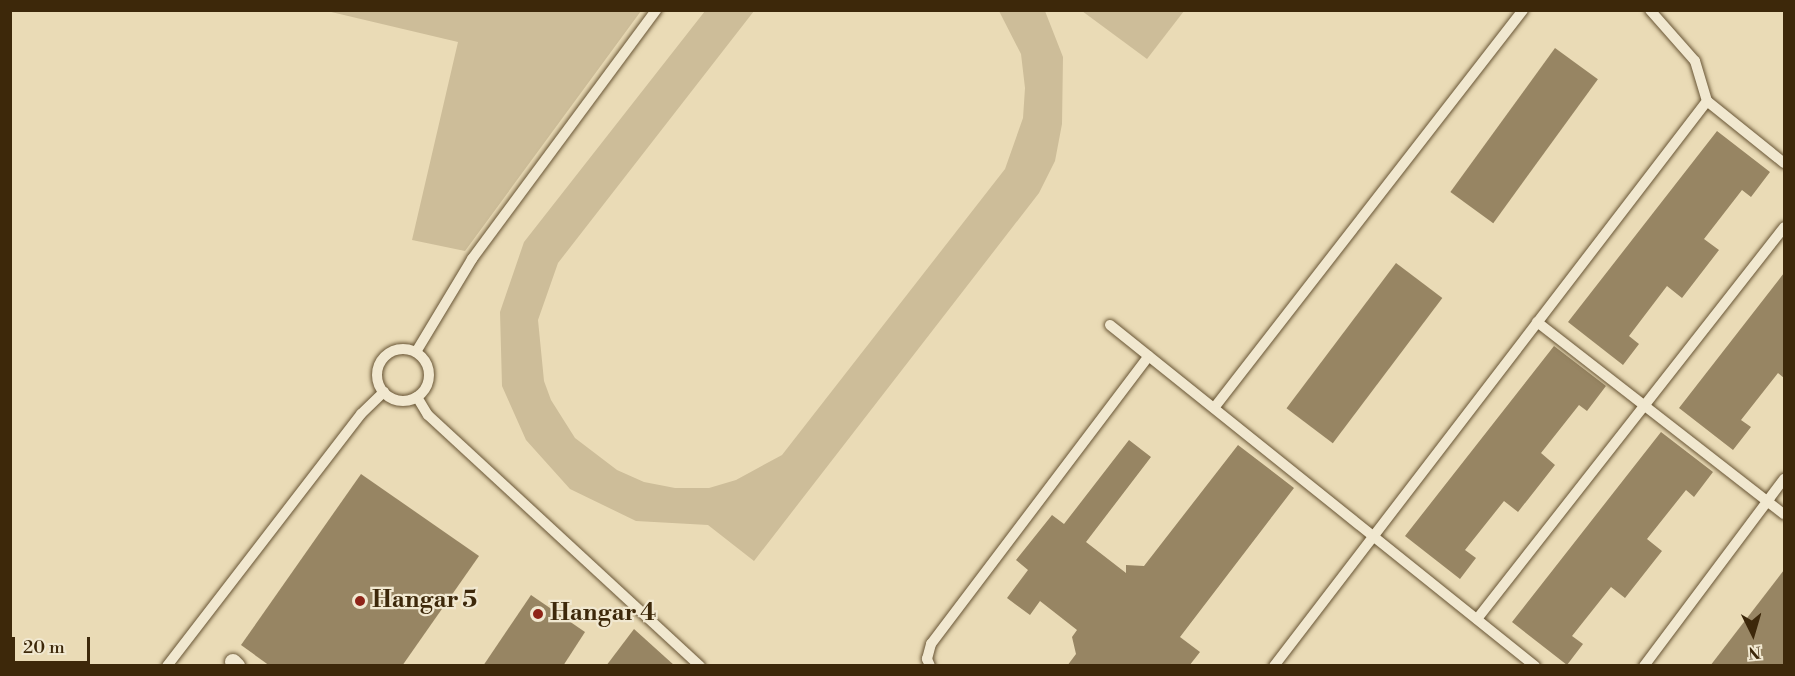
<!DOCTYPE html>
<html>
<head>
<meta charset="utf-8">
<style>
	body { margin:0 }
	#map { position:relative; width:1795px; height:676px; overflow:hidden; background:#eadbb6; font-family:"Libre Bodoni",serif }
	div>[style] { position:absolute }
	.green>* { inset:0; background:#cdbd99 }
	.building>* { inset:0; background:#978563; transform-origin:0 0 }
	.roads { filter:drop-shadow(0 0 2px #685535) drop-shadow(0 0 2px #685535) }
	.service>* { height:10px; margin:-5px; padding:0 5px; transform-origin:5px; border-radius:5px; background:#f1e8d0 }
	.service>.ring { margin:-5px; padding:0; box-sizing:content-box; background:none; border:10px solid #f1e8d0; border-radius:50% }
	.pedestrian>* { height:16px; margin:-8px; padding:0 8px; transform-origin:8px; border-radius:8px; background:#f1e8d0 }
	.dots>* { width:16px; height:16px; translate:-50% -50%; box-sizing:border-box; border:3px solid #f1e8d0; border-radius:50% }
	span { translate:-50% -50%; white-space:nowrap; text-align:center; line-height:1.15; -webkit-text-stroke:4.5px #f1e8d0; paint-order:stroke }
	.poi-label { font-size:24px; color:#3d280a; font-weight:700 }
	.left { translate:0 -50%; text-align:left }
	.frame { position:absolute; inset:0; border:12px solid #3d280a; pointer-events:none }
	.north { position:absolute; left:1723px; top:604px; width:60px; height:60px; -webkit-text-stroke:4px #f1e8d0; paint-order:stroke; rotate:175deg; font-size:16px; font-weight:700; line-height:24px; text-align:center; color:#3d280a }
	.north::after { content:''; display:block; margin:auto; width:21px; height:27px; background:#3d280a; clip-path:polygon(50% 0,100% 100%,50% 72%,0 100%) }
	.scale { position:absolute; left:12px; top:637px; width:78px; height:27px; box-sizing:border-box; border:3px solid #3d280a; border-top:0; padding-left:8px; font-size:18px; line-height:21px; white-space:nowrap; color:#3d280a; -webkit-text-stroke:4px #f1e8d0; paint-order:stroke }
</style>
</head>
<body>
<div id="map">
	<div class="green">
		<i style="clip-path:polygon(327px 11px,641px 10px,641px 11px,465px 251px,412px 240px,458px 42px)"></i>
		<i style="clip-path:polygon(705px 11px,754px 11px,558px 263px,538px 320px,544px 381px,551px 400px,575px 438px,617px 470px,644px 482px,675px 488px,709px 488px,736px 480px,782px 455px,1005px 169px,1023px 118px,1025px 88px,1021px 54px,999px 11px,1045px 11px,1063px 57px,1062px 124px,1055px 161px,1039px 193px,754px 561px,708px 525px,636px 521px,570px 489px,526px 440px,502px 386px,500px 312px,524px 242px)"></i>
		<i style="clip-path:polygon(1082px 11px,1184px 11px,1147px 59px)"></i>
	</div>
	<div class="building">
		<i style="left:1555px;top:48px;width:53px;height:178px;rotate:36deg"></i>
		<i style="clip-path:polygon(1717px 131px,1770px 172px,1751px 197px,1742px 190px,1704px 239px,1719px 250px,1682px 298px,1667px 286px,1629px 336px,1639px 344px,1623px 365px,1568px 322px)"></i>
		<i style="left:1396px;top:263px;width:58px;height:182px;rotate:37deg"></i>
		<i style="clip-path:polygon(1784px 273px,1784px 378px,1778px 373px,1741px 420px,1751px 427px,1733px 450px,1679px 408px)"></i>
		<i style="clip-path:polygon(1554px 346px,1606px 386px,1587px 411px,1579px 405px,1541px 453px,1555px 465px,1518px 512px,1504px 501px,1465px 550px,1476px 558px,1460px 579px,1405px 536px)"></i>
		<i style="clip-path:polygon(1661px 432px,1713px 472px,1694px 497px,1686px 490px,1647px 539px,1662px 551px,1625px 598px,1611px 587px,1572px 636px,1583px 644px,1567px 665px,1512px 622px)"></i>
		<i style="clip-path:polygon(1129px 440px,1151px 457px,1086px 542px,1126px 573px,1126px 565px,1144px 566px,1238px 445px,1294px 488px,1180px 637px,1200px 652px,1189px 666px,1067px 666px,1076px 654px,1072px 637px,1077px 630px,1040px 601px,1030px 615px,1007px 598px,1028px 570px,1016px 560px,1052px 515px,1064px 524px)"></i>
		<i style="clip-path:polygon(361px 474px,479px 556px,402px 666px,270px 666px,241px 645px)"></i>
		<i style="clip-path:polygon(1784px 570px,1784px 666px,1710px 666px)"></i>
		<i style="clip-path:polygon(531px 595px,585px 632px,563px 666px,483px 666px)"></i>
		<i style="clip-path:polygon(634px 629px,675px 666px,606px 666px)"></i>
	</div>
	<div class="roads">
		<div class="service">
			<i style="left:1650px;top:10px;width:68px;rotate:48.6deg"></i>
			<i style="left:1695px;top:61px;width:42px;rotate:73.3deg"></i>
			<i style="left:1537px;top:322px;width:313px;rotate:37.9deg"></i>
			<i style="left:1110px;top:325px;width:545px;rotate:38.74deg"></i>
			<i class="ring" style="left:377px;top:349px;width:42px;height:42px"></i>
			<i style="left:416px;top:352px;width:109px;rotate:-58.9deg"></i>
			<i style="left:472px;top:259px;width:310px;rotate:-53.5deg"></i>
			<i style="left:417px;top:397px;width:21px;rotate:59deg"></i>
			<i style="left:428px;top:415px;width:370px;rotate:42.7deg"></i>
			<i style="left:1214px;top:408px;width:504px;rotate:-52.17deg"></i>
			<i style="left:1477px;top:619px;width:498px;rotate:-51.9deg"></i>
			<i style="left:167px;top:666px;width:318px;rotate:-52.4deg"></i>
			<i style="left:361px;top:414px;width:32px;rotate:-44deg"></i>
			<i style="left:930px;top:666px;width:8px;rotate:-113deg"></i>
			<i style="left:927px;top:659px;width:16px;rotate:-75deg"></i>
			<i style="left:931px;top:644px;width:361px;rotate:-52.9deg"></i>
			<i style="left:1274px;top:666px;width:712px;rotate:-52.53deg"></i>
			<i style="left:1707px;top:101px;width:99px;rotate:38.8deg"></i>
			<i style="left:1644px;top:666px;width:234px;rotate:-53.2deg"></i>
		</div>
		<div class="pedestrian">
			<i style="left:233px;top:662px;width:6px;rotate:45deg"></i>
		</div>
	</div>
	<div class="dots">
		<i style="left:360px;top:601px;background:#8f2418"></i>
		<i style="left:538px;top:614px;background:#8f2418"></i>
	</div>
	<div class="poi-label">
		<span class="left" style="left:372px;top:601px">Hangar 5</span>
		<span class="left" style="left:550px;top:614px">Hangar 4</span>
	</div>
	<div class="frame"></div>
	<div class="north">N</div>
	<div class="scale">20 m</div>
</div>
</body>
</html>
